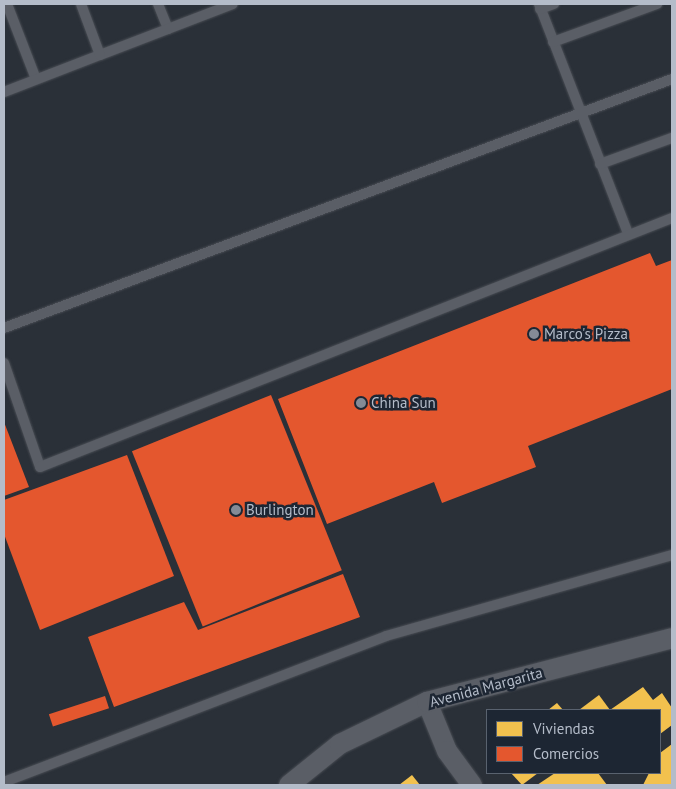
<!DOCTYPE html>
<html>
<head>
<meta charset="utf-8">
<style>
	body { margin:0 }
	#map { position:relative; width:676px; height:789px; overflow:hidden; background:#2a3038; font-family:"PT Sans",sans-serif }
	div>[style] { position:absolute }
	.homes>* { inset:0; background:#f2c14e }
	.shops>* { inset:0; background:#e4572e; transform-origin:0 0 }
	.roads { filter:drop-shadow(0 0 1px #484c53) drop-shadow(0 0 1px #484c53) }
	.service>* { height:10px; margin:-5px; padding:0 5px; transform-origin:5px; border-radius:5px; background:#5a5e66 }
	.minor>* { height:20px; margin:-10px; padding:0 10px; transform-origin:10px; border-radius:10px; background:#5a5e66 }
	.dots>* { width:14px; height:14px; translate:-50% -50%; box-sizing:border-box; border:2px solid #1d2633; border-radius:50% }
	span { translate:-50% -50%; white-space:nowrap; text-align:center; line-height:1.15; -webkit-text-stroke:5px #1d2633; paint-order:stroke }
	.poi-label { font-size:15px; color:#b4bcc9 }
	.left { translate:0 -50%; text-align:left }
	.street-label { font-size:15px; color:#b4bcc9 }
	.frame { position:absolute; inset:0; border:5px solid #b4bcc9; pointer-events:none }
	.legend { position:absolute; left:486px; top:709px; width:175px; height:65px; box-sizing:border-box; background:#1d2633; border:1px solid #59626f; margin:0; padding:6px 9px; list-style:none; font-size:15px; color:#b4bcc9 }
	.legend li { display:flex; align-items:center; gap:10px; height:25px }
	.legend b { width:25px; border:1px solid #59626f }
</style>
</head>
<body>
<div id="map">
	<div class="homes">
		<i style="clip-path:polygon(643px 687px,653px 700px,662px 693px,672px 708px,672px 725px,660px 734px,660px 710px,610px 710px)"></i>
		<i style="clip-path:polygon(599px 695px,610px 710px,579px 710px)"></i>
		<i style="clip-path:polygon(557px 703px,563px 710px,548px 710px)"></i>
		<i style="clip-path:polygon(672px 744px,672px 785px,643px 785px,649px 773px,660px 773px,660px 753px)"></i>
		<i style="clip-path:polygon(511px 773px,538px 773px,522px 785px)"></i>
		<i style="clip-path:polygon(555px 773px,598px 773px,607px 785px,537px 785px)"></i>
		<i style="clip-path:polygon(412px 775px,420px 785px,399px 785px)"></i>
	</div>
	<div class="shops">
		<i style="clip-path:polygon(650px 253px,656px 266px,672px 260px,672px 389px,528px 446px,536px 467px,442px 503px,434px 482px,327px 524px,278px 399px)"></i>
		<i style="left:271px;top:395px;width:189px;height:150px;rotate:68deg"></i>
		<i style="clip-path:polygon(4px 422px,29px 487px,4px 496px)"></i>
		<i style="clip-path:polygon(127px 455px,174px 576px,40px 630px,4px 534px,4px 500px)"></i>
		<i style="clip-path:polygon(343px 574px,360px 617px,114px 707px,88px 637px,184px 602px,198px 630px)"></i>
		<i style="left:105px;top:696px;width:13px;height:59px;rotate:72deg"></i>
	</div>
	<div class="roads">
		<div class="service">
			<i style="left:7px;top:4px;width:80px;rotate:68.9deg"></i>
			<i style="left:158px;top:4px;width:27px;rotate:68deg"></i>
			<i style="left:539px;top:4px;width:247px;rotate:68.8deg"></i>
			<i style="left:540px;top:9px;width:15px;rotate:-20deg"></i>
			<i style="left:553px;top:42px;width:111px;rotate:-20.1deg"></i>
			<i style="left:100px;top:55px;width:142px;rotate:-21deg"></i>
			<i style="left:4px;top:92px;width:103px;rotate:-21.1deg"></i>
			<i style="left:100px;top:55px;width:54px;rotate:-110.4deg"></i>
			<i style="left:600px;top:164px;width:77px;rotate:-19.9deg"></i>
			<i style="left:4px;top:328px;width:713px;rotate:-20.44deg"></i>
			<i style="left:4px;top:363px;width:110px;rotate:70.9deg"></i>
			<i style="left:40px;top:467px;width:679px;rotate:-21.5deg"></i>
			<i style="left:4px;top:782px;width:409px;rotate:-20.9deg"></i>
			<i style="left:386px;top:636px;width:297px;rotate:-15.8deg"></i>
		</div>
		<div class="minor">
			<i style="left:427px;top:702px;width:53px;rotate:67.8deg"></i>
			<i style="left:447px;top:751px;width:42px;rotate:53.7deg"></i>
			<i style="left:289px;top:785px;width:65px;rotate:-38.8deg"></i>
			<i style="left:340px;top:744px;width:97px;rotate:-25.8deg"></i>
			<i style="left:427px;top:702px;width:253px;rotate:-14.6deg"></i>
		</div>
	</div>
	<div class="dots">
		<i style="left:534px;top:334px;background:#848b96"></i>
		<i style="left:361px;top:403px;background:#848b96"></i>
		<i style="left:236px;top:510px;background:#848b96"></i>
	</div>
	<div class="poi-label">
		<span class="left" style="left:544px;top:334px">Marco's Pizza</span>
		<span class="left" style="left:371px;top:403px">China Sun</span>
		<span class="left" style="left:246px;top:510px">Burlington</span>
	</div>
	<div class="street-label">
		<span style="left:486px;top:687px;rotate:-15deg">Avenida Margarita</span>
	</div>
	<div class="frame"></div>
	<ul class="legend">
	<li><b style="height:14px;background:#f2c14e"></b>Viviendas</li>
	<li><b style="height:14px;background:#e4572e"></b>Comercios</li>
	</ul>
</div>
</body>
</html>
